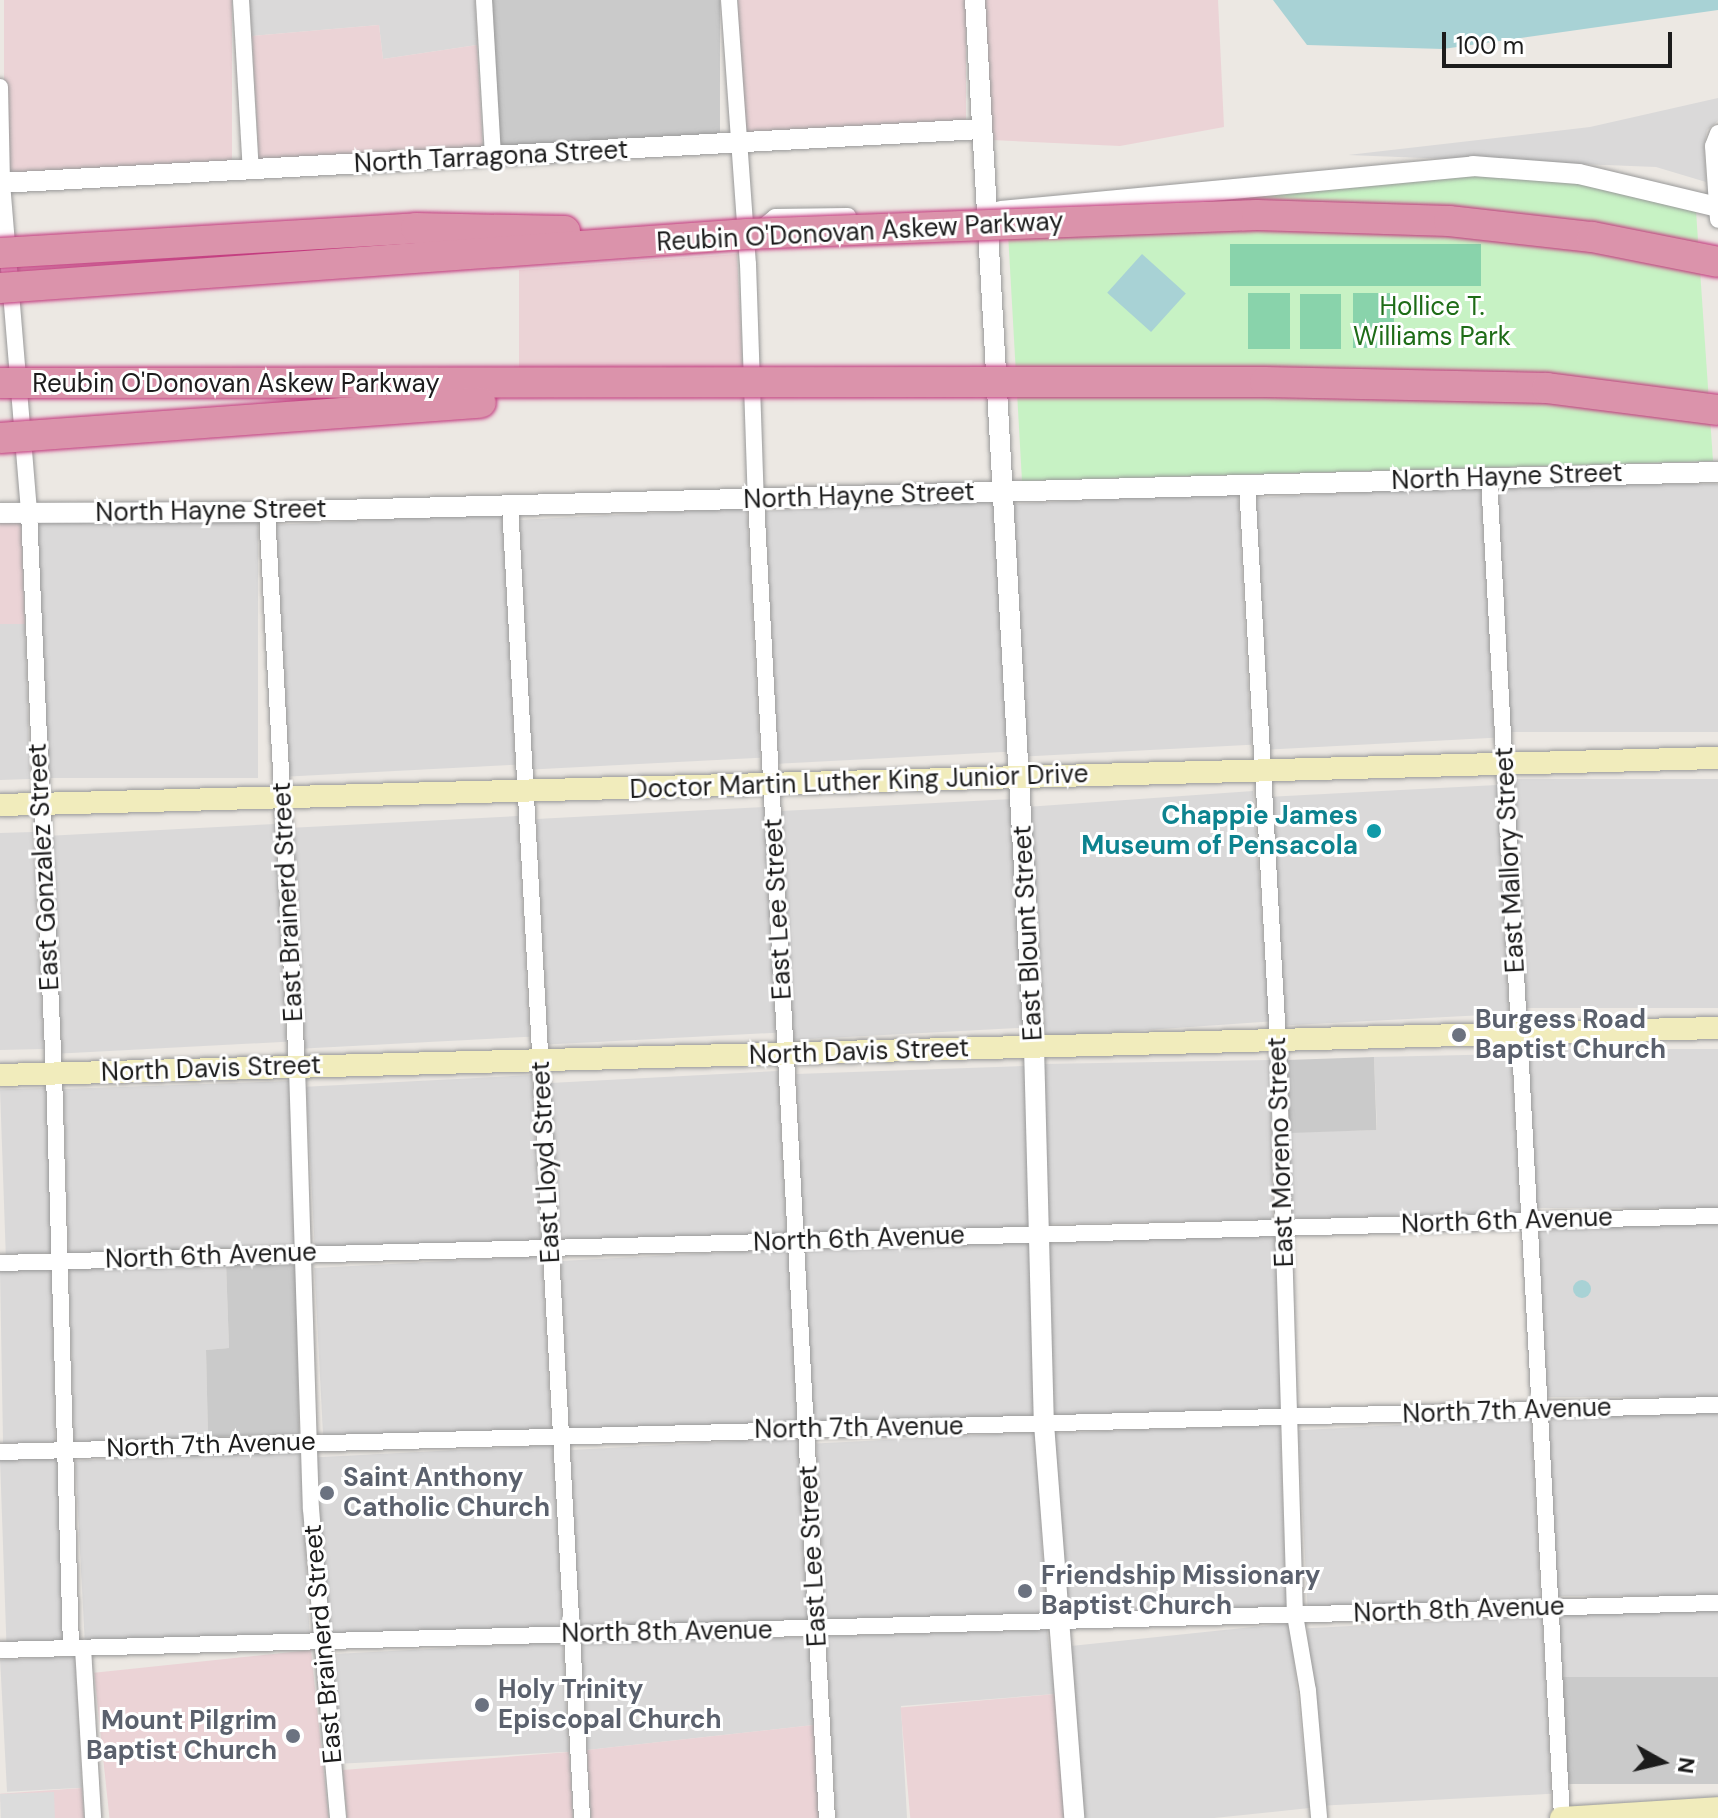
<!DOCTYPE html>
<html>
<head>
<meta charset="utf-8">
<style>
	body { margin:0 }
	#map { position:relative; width:1718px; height:1818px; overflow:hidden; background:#ece8e3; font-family:"DM Sans",sans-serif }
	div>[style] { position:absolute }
	.residential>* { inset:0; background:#dad9d9; transform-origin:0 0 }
	.commercial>* { inset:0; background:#ebd3d6; transform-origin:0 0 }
	.religious>* { inset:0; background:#cacaca; transform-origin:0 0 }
	.park>* { inset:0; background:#c7f2c4 }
	.pitch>* { inset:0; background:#89d3ab; transform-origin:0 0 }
	.parking>* { inset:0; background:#dcdcdc; transform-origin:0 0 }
	.water>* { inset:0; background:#a8d2d5; transform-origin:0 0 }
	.round { border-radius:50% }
	.roads { filter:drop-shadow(0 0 2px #999) drop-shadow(0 0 2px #999) }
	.minor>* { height:16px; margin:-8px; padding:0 8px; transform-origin:8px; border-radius:8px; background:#fff }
	.tertiary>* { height:20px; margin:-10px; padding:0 10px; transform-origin:10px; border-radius:10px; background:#fff }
	.secondary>* { height:22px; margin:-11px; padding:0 11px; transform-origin:11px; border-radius:11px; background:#f1ecbc }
	.bridges { filter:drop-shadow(0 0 2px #c2387d) drop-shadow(0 0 2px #c2387d) }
	.motorway-bridge>* { height:30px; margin:-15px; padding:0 15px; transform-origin:15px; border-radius:15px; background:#db93ab }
	.dots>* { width:22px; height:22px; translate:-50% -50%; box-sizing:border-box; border:4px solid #fff; border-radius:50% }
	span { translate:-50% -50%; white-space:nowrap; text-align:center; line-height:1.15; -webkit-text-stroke:6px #fff; paint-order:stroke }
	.street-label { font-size:26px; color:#1c1c1c }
	.park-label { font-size:26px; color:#1e6c17 }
	.culture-label { font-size:26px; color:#0d838f; font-weight:700 }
	.right { translate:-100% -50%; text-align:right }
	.worship-label { font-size:26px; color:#5b616d; font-weight:700 }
	.left { translate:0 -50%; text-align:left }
	.north { position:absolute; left:1622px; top:1722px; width:80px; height:80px; -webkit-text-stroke:6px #fff; paint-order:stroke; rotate:98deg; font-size:22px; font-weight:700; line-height:32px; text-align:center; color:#1c1c1c }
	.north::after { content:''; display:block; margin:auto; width:28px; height:36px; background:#1c1c1c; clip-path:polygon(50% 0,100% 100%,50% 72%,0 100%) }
	.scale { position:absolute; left:1442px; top:32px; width:230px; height:36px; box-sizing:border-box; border:4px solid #1c1c1c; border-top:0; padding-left:10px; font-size:24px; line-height:28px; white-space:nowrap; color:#1c1c1c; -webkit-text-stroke:6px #fff; paint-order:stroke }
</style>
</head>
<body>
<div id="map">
	<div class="residential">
		<i style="clip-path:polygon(249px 0,475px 0,477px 45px,383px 59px,379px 25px,252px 36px)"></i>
		<i style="clip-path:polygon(1718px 98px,1718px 121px,1707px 130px,1704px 146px,1706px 182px,1656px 167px,1348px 155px,1590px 127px)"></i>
		<i style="left:1718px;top:484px;width:248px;height:219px;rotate:90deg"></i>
		<i style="left:1481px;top:486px;width:252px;height:225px;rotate:87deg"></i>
		<i style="left:1238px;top:492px;width:253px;height:226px;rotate:87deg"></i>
		<i style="left:994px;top:499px;width:253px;height:229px;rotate:87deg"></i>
		<i style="left:747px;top:508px;width:250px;height:228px;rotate:87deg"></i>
		<i style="left:502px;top:513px;width:252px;height:226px;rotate:87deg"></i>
		<i style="left:38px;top:520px;width:220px;height:258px"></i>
		<i style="clip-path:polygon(0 624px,25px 624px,30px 779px,0 780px)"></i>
		<i style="left:1718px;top:779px;width:229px;height:203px;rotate:90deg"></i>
		<i style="left:1497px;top:785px;width:229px;height:226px;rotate:87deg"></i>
		<i style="left:1253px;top:791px;width:231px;height:224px;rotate:86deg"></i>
		<i style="left:1012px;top:799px;width:229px;height:231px;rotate:87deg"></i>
		<i style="left:764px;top:807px;width:226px;height:228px;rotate:87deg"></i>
		<i style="left:518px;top:816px;width:221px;height:225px;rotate:87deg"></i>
		<i style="left:275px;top:824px;width:218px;height:225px;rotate:87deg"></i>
		<i style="clip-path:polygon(33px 832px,44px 1049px,0 1050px,0 833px)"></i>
		<i style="left:1718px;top:1049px;width:159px;height:189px;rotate:90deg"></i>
		<i style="clip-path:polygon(1512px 1054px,1520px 1213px,1292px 1219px,1289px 1132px,1377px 1130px,1374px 1057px)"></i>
		<i style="left:1270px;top:1060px;width:160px;height:227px;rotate:89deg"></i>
		<i style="left:1025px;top:1066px;width:161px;height:229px;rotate:88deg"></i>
		<i style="left:778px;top:1071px;width:163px;height:228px;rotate:87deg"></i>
		<i style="left:532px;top:1075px;width:166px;height:226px;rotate:87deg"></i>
		<i style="left:289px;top:1081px;width:165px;height:226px;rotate:88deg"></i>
		<i style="left:46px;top:1088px;width:165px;height:46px;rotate:88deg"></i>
		<i style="left:1718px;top:1223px;width:174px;height:179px;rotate:90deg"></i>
		<i style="left:1275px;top:1235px;width:175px;height:227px;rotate:88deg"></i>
		<i style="left:1030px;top:1242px;width:174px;height:225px;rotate:88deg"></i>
		<i style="left:788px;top:1249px;width:173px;height:228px;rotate:87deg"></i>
		<i style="left:542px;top:1256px;width:173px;height:228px;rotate:87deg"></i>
		<i style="clip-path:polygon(226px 1263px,229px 1348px,206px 1350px,208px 1437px,74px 1442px,69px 1268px)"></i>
		<i style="left:52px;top:1269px;width:173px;height:52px;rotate:89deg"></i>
		<i style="left:1718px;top:1413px;width:183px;height:169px;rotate:90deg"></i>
		<i style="left:1531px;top:1418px;width:182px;height:233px;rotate:87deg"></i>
		<i style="left:1280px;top:1425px;width:182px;height:227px;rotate:88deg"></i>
		<i style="left:1036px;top:1432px;width:183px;height:220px;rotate:87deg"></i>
		<i style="left:798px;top:1438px;width:183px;height:228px;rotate:87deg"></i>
		<i style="left:553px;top:1445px;width:182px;height:236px;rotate:87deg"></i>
		<i style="left:300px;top:1449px;width:185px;height:225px;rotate:87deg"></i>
		<i style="left:57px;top:1458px;width:183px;height:57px;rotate:88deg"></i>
		<i style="left:1718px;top:1611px;width:66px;height:158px;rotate:90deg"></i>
		<i style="left:1542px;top:1616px;width:178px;height:235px;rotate:87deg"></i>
		<i style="left:1290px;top:1623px;width:186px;height:225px;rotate:84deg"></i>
		<i style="clip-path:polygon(1047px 1630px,1055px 1694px,901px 1706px,907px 1818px,836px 1818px,826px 1636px)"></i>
		<i style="clip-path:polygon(809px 1637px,814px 1725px,587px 1750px,581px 1642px)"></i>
		<i style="left:563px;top:1642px;width:110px;height:234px;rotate:87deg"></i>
		<i style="left:75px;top:1656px;width:132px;height:75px;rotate:87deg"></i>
	</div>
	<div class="commercial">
		<i style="left:4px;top:0;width:228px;height:175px"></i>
		<i style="left:738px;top:0;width:228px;height:135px"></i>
		<i style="clip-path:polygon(984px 0,1218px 0,1224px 127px,1120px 146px,992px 140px)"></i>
		<i style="clip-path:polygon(379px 25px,383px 59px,477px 45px,483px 149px,259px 162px,252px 36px)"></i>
		<i style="clip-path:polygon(737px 254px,743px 373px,519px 375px,519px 270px)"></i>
		<i style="clip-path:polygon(0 521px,21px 521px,25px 624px,0 624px)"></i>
		<i style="left:311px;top:1650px;width:169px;height:218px;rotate:84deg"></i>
		<i style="left:1055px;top:1694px;width:124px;height:155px;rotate:85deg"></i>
		<i style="clip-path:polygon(814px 1725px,819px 1818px,591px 1818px,587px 1750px)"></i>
		<i style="clip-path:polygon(569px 1752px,573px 1818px,347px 1818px,343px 1770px)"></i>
		<i style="left:82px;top:1788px;width:30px;height:82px;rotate:86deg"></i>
	</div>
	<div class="religious">
		<i style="left:492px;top:0;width:228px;height:149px"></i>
		<i style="left:1374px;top:1057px;width:73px;height:87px;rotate:88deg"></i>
		<i style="clip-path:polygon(296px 1261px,299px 1434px,208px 1437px,206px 1350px,229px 1348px,226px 1263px)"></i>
		<i style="left:1718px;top:1677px;width:107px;height:155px;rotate:90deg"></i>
	</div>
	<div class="park">
		<i style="clip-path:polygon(1407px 176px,1517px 176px,1589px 185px,1696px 211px,1713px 461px,1022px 481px,1007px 215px)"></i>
	</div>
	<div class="pitch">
		<i style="left:1230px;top:244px;width:251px;height:42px"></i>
		<i style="left:1248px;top:293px;width:42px;height:56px"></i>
		<i style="left:1353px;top:293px;width:41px;height:55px"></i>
		<i style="left:1300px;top:294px;width:41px;height:55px"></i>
	</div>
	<div class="parking">
		<i style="left:54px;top:1792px;width:26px;height:54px;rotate:88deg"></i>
	</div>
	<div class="water">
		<i style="clip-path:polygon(1273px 0,1718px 0,1718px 10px,1443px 49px,1307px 45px)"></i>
		<i style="left:1142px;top:254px;width:59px;height:52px;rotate:42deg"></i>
		<i class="round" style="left:1573px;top:1280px;width:18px;height:18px"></i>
	</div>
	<div class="roads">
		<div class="minor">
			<i style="left:241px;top:0;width:171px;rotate:86.7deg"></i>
			<i style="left:484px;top:0;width:157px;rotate:86.7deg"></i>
			<i style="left:729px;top:0;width:265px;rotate:85.9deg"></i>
			<i style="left:748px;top:264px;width:236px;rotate:88.1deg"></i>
			<i style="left:756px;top:500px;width:1320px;rotate:86.92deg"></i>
			<i style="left:0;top:87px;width:96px;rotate:88.8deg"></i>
			<i style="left:2px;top:183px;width:330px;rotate:85.3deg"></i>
			<i style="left:29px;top:512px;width:563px;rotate:87.45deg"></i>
			<i style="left:54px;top:1074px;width:574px;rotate:88.3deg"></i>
			<i style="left:1718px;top:133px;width:14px;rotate:111deg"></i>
			<i style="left:1713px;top:146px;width:74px;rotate:86.1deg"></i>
			<i style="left:758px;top:231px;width:22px;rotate:-39deg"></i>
			<i style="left:775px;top:217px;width:73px;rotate:-0.8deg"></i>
			<i style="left:1489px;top:478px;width:1342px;rotate:86.88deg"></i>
			<i style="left:1247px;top:484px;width:557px;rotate:86.81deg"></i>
			<i style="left:1278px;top:1040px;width:575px;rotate:88.31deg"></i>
			<i style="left:1295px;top:1615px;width:77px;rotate:80.3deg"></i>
			<i style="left:1308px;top:1691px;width:127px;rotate:85deg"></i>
			<i style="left:510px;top:505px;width:1315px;rotate:86.86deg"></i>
			<i style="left:267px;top:512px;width:556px;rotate:86.91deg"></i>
			<i style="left:297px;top:1067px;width:442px;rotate:88.2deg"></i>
			<i style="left:311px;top:1509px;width:310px;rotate:85deg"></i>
			<i style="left:0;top:1263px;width:1719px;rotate:-1.57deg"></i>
			<i style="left:0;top:1452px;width:1719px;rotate:-1.57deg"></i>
			<i style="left:83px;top:1648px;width:170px;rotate:86.6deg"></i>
			<i style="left:0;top:1650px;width:1719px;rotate:-1.57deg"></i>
		</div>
		<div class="tertiary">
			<i style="left:975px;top:0;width:1049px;rotate:86.77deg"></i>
			<i style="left:1034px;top:1047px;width:377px;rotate:88.5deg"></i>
			<i style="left:1044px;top:1424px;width:395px;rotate:85.6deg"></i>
			<i style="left:0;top:183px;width:983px;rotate:-3.15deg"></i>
			<i style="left:1001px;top:211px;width:474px;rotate:-5.4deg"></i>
			<i style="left:1473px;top:166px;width:106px;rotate:4.3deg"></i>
			<i style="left:1579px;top:174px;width:143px;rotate:13.4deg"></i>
			<i style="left:0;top:513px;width:267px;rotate:-0.2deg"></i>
			<i style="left:267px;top:512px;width:1452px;rotate:-1.58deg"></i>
		</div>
		<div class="secondary">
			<i style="left:0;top:805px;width:1719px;rotate:-1.57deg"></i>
			<i style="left:0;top:1075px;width:1719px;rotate:-1.57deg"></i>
			<i style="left:1561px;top:1818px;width:157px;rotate:-3.6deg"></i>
		</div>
	</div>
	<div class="bridges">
		<div class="motorway-bridge">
			<i style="left:0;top:253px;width:417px;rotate:-3.4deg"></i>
			<i style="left:416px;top:228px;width:149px;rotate:1.2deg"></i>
			<i style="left:0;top:288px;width:749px;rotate:-4.13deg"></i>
			<i style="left:747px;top:234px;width:510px;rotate:-2.13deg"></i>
			<i style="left:1257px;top:215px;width:192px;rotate:1.8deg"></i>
			<i style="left:1449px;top:221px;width:144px;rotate:6.4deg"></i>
			<i style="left:1592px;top:237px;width:128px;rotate:11.2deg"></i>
			<i style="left:0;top:383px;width:1265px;rotate:-0.05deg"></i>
			<i style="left:1265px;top:382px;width:282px;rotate:1.2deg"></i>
			<i style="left:1547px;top:388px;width:172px;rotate:7.3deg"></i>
			<i style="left:0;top:438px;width:482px;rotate:-4.2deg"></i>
		</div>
	</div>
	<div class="dots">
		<i style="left:1374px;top:831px;background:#0f9aa8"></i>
		<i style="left:1459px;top:1035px;background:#6b7280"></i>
		<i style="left:327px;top:1493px;background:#6b7280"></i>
		<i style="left:1025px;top:1591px;background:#6b7280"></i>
		<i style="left:482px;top:1705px;background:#6b7280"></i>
		<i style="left:293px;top:1736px;background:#6b7280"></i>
	</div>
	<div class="street-label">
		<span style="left:491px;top:157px;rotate:-3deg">North Tarragona Street</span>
		<span style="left:860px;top:232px;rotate:-3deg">Reubin O'Donovan Askew Parkway</span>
		<span style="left:236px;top:384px">Reubin O'Donovan Askew Parkway</span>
		<span style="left:1507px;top:477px;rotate:-2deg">North Hayne Street</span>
		<span style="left:859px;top:496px;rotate:-2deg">North Hayne Street</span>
		<span style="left:211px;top:511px;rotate:-1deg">North Hayne Street</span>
		<span style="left:859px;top:782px;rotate:-2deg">Doctor Martin Luther King Junior Drive</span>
		<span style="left:1510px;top:860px;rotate:-93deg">East Mallory Street</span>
		<span style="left:44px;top:867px;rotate:-93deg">East Gonzalez Street</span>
		<span style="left:288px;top:902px;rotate:-93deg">East Brainerd Street</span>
		<span style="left:778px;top:909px;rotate:-93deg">East Lee Street</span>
		<span style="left:1028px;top:933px;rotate:-93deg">East Blount Street</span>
		<span style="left:859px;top:1052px;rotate:-2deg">North Davis Street</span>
		<span style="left:211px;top:1069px;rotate:-2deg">North Davis Street</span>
		<span style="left:1281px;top:1152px;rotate:-92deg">East Moreno Street</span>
		<span style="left:546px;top:1162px;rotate:-93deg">East Lloyd Street</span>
		<span style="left:1507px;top:1221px;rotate:-2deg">North 6th Avenue</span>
		<span style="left:859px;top:1239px;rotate:-2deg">North 6th Avenue</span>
		<span style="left:211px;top:1256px;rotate:-2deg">North 6th Avenue</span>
		<span style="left:1507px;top:1411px;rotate:-2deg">North 7th Avenue</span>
		<span style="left:859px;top:1428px;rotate:-1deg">North 7th Avenue</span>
		<span style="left:211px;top:1445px;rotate:-2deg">North 7th Avenue</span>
		<span style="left:813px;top:1556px;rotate:-93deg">East Lee Street</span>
		<span style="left:1459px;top:1610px;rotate:-2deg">North 8th Avenue</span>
		<span style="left:667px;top:1632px;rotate:-1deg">North 8th Avenue</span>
		<span style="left:323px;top:1644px;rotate:-95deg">East Brainerd Street</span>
	</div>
	<div class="park-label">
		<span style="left:1432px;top:322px">Hollice T.<br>Williams Park</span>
	</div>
	<div class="culture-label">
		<span class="right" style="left:1358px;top:831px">Chappie James<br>Museum of Pensacola</span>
	</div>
	<div class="worship-label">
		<span class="left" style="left:1475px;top:1035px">Burgess Road<br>Baptist Church</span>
		<span class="left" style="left:343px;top:1493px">Saint Anthony<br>Catholic Church</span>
		<span class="left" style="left:1041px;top:1591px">Friendship Missionary<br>Baptist Church</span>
		<span class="left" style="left:498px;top:1705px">Holy Trinity<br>Episcopal Church</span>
		<span class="right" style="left:277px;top:1736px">Mount Pilgrim<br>Baptist Church</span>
	</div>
	<div class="north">N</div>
	<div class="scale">100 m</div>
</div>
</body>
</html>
